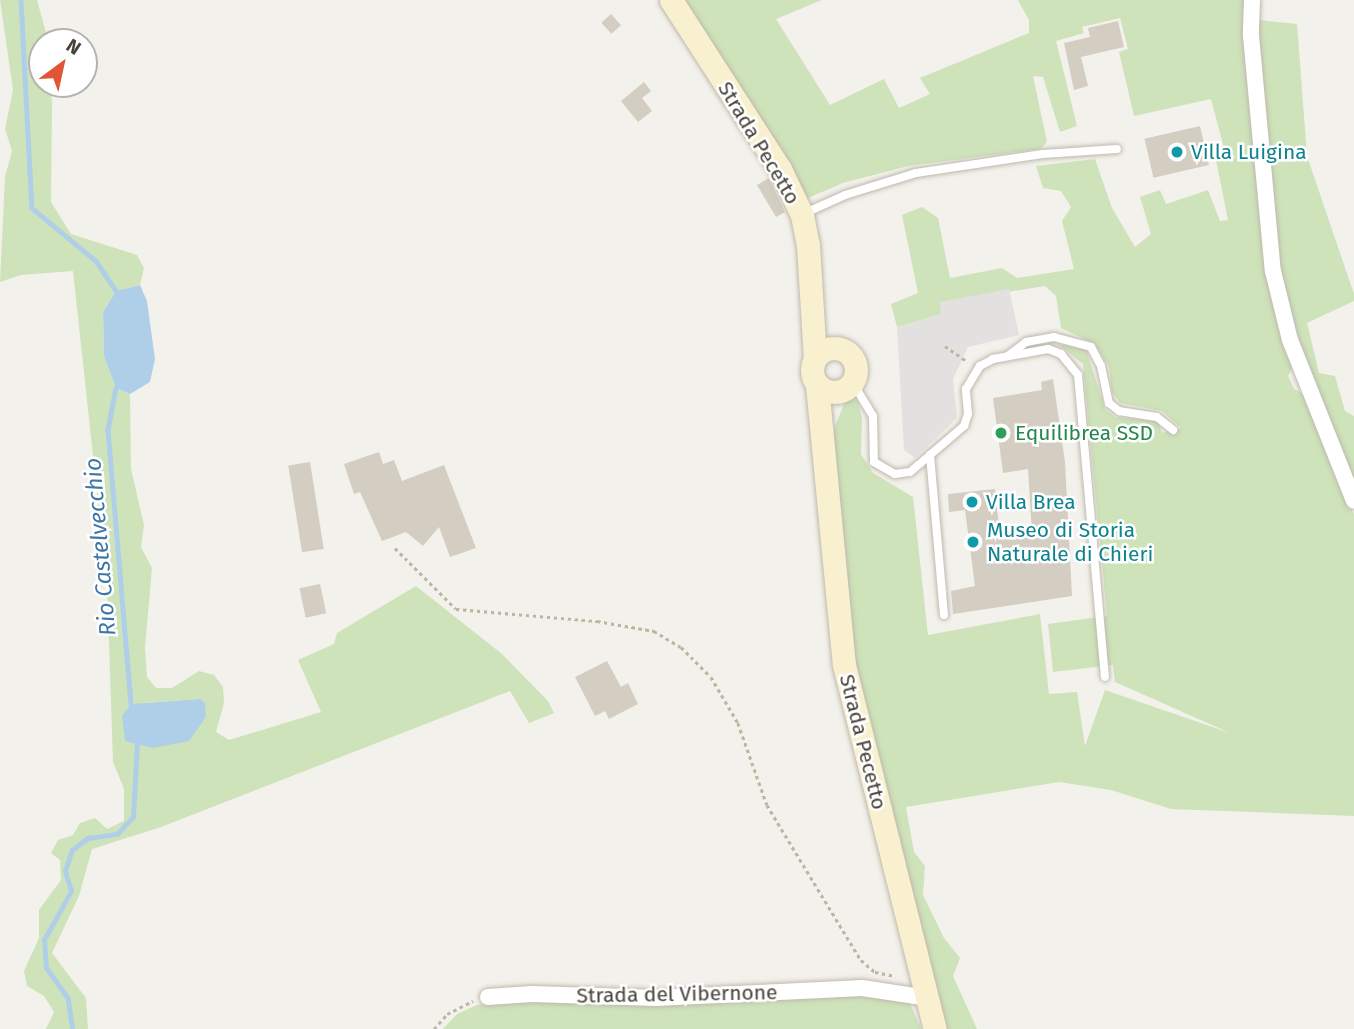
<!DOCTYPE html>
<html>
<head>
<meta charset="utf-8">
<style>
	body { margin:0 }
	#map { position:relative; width:1354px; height:1029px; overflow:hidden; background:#f3f1eb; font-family:"Fira Sans",sans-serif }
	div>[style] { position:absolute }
	.green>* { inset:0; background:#cee3b9 }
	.parking>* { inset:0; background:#e3e1df }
	.water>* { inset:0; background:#afcfe9 }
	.stream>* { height:4.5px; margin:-2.25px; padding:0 2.25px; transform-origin:2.25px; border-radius:2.25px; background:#afcfe9 }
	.building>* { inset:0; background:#d4cdc2; transform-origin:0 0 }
	.path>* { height:2.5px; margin-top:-1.25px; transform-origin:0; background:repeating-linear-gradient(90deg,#beb5a1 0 3.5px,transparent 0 7px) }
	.roads { filter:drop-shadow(0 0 2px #beb9ae) drop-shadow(0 0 2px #beb9ae) }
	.lane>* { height:8px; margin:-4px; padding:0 4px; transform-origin:4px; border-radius:4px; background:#fff }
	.street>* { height:16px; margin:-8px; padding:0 8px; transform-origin:8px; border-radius:8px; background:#fff }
	.secondary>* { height:23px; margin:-11.5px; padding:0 11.5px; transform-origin:11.5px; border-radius:11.5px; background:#f9f0d0 }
	.secondary>.ring { margin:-11.5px; padding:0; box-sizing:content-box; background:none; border:23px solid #f9f0d0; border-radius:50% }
	.dots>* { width:19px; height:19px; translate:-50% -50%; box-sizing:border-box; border:4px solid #fff; border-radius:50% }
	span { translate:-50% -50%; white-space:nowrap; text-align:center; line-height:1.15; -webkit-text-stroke:5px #fff; paint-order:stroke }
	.street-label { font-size:21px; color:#47423a }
	.culture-label { font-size:21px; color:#0d838f }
	.left { translate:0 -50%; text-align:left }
	.leisure-label { font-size:21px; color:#27864d }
	.water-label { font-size:23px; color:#3e77a7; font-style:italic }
	.north { position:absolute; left:28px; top:28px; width:70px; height:70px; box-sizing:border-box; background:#fff; border:2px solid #b5b3b0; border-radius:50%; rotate:33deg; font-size:19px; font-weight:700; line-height:28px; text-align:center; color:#47423a }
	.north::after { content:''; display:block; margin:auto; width:24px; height:32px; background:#e15434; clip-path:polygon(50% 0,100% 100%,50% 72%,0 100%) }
</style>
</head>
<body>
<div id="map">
	<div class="green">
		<i style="clip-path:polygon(evenodd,0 0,37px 0,47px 36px,47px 42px,42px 42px,42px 84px,50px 84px,52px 102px,51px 202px,71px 234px,137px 255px,144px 268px,140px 285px,116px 291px,103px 312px,104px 356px,116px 388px,130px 394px,131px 469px,144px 525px,141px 547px,152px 568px,145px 648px,147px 677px,156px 688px,172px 688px,199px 671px,214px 675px,223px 687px,224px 703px,216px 732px,229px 740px,321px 712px,298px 660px,334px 644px,337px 633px,416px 586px,502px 654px,548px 701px,554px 713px,529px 723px,510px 691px,161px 827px,92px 849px,79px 896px,52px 953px,86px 998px,88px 1029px,46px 1029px,54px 1012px,44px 996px,27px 986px,24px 971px,39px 938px,39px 910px,61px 880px,60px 860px,51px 853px,58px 840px,73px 835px,80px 823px,95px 818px,107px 829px,124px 821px,124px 789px,113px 762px,107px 585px,73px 271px,21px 275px,0 282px,5px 177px,12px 151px,5px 129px,13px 90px,0 0,199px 699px,125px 741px,143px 703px,199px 699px)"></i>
		<i style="clip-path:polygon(681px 0,822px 0,776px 19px,830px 105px,884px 79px,899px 108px,930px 94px,920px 78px,1029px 33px,1029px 20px,1018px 0,1245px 0,1244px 30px,1294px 364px,1288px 376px,1294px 389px,1307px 396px,1354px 515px,1354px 816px,1171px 809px,1111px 790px,1059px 782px,906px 807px,914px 852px,925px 866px,923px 895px,944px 938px,960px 958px,953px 976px,977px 1029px,942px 1029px,845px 625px,830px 452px,835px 426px,845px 402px,852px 398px,858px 402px,862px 418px,861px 454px,873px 473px,913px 497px,928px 635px,1040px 614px,1049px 694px,1077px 692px,1085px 746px,1105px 690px,1230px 733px,1115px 682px,1113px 665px,1053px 672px,1048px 624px,1107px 616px,1083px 364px,1058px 344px,1086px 349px,1105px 409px,1115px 417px,1158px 421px,1162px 433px,1181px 428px,1162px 411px,1120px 403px,1112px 392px,1109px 367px,1095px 344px,1061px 328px,1056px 296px,1045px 286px,940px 303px,942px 314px,897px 327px,891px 304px,918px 293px,902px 215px,922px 207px,938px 218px,950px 278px,1002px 268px,1017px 278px,1074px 269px,1062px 221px,1071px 207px,1061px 191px,1043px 188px,1036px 166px,1095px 159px,1112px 208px,1135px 247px,1151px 234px,1140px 197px,1160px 190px,1166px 204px,1208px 190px,1220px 221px,1228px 220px,1214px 150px,1224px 148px,1211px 99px,1134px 116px,1119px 52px,1128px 49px,1120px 18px,1082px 27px,1084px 33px,1056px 41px,1077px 126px,1060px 132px,1043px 77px,1033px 76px,1047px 142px,1040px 149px,908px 166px,843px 183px,806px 199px)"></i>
		<i style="clip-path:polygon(1258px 20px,1297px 24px,1307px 156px,1354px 294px,1354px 301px,1307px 323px,1319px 373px,1335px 376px,1345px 411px,1354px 416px,1354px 482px,1293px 327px,1281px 279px)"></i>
		<i style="clip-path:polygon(864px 993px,896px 996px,910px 1003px,921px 1029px,443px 1029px,457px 1014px,477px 1005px,529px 998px,731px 1003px)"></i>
	</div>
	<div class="parking">
		<i style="clip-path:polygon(1009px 289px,1019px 335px,968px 347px,953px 379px,957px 418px,915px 458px,904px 450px,897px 327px,941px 314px,940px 302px)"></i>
	</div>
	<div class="water">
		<i style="clip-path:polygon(140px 285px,147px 301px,155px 359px,150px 382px,130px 394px,116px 388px,104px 356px,103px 312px,116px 291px)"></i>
		<i style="clip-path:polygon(200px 699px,205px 703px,206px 717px,189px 741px,153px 748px,125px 741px,122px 716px,131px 704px)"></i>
	</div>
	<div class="stream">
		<i style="left:21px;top:0;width:208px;rotate:87deg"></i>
		<i style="left:32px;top:208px;width:83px;rotate:39.6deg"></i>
		<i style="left:96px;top:261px;width:36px;rotate:56deg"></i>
		<i style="left:116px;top:388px;width:43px;rotate:100.8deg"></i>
		<i style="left:108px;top:430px;width:275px;rotate:85.2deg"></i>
		<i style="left:72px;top:1029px;width:30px;rotate:-98deg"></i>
		<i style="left:68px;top:999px;width:38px;rotate:-125deg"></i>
		<i style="left:46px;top:968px;width:28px;rotate:-94deg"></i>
		<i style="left:44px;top:940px;width:56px;rotate:-61.1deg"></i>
		<i style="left:71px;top:891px;width:21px;rotate:-107deg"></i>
		<i style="left:65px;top:871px;width:22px;rotate:-72deg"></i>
		<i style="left:72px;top:850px;width:20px;rotate:-37deg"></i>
		<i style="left:88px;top:838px;width:29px;rotate:-8deg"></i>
		<i style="left:117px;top:834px;width:23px;rotate:-47deg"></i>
		<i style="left:133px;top:817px;width:73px;rotate:-86.9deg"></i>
	</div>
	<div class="building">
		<i style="left:611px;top:14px;width:15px;height:13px;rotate:48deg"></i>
		<i style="clip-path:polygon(1118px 21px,1124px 47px,1081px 57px,1088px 86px,1074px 90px,1064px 43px,1090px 37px,1088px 28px)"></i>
		<i style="clip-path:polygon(644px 82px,651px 91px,642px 98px,652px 111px,638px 122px,621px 101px)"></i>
		<i style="left:1200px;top:126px;width:40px;height:57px;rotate:77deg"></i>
		<i style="clip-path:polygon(769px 178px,785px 212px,776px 217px,757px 185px)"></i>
		<i style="clip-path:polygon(1053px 379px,1065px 462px,1072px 596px,953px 614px,951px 591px,975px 586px,965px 510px,949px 512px,948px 494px,995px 489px,999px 526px,1004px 526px,1005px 538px,1032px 534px,1028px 469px,1003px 473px,993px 398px,1042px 390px,1041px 382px)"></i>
		<i style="clip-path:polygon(379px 452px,383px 464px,394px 460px,402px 481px,444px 465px,476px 548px,450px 557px,439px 527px,423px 546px,406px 532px,382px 541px,360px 492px,354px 494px,344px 464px)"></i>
		<i style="left:310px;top:462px;width:88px;height:22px;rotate:81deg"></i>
		<i style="left:320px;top:584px;width:30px;height:21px;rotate:78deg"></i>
		<i style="clip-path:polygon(607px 661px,621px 687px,628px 683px,638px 704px,609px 719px,605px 711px,595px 716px,575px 677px)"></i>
	</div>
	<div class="path">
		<i style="left:945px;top:346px;width:28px;rotate:35deg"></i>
		<i style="left:395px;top:548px;width:86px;rotate:45deg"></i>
		<i style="left:456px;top:609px;width:142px;rotate:4.9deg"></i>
		<i style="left:597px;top:621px;width:58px;rotate:10deg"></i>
		<i style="left:654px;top:631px;width:31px;rotate:31deg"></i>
		<i style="left:681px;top:647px;width:42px;rotate:45deg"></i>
		<i style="left:711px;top:677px;width:53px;rotate:59.6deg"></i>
		<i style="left:738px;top:723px;width:87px;rotate:70.5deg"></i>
		<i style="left:767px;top:805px;width:181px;rotate:58.8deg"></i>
		<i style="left:861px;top:960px;width:18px;rotate:41deg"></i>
		<i style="left:875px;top:972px;width:21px;rotate:11deg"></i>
		<i style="left:434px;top:1029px;width:20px;rotate:-49deg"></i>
		<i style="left:447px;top:1014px;width:29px;rotate:-27deg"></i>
	</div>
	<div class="roads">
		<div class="lane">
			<i style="left:803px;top:214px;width:46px;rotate:-24.3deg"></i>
			<i style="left:845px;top:195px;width:74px;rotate:-17.2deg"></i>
			<i style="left:916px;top:173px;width:128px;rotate:-8.5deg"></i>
			<i style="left:1043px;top:154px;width:74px;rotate:-3.9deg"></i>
			<i style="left:1009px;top:355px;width:21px;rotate:-37deg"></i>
			<i style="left:1026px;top:342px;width:28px;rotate:-10deg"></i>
			<i style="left:1054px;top:337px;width:38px;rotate:15deg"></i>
			<i style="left:1091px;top:347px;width:21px;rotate:62deg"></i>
			<i style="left:1101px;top:366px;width:38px;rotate:78deg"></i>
			<i style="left:1109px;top:403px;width:13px;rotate:39deg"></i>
			<i style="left:1119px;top:411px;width:38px;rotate:9deg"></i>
			<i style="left:1157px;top:417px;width:21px;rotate:39deg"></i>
			<i style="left:853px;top:383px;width:39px;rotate:59deg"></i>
			<i style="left:873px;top:416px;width:46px;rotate:88.8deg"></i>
			<i style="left:874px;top:462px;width:24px;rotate:30deg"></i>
			<i style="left:895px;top:474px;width:15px;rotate:-8deg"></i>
			<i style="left:910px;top:472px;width:26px;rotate:-40deg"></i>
			<i style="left:944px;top:615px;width:161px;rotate:-95deg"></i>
			<i style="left:930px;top:455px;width:45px;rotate:-40.5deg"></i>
			<i style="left:964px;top:426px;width:13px;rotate:-72deg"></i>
			<i style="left:968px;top:414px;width:25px;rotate:-95deg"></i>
			<i style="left:966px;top:389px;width:27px;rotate:-59deg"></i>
			<i style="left:980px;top:366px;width:15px;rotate:-28deg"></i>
			<i style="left:993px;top:359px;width:56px;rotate:-10.3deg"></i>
			<i style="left:1048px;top:349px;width:14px;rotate:21deg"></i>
			<i style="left:1061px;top:354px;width:27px;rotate:51deg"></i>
			<i style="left:1078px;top:375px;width:303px;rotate:84.9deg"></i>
		</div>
		<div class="street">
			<i style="left:1252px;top:0;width:36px;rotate:92deg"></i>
			<i style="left:1251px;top:36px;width:236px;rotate:84.7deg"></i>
			<i style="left:1273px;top:271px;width:71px;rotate:76.2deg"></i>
			<i style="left:1290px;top:340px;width:173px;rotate:68.3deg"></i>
			<i style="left:488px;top:997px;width:44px;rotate:-3.9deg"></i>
			<i style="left:532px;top:994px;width:124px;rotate:1.8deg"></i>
			<i style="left:656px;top:998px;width:206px;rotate:-2.8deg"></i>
			<i style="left:862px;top:988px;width:68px;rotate:8.5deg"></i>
		</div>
		<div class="secondary">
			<i style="left:671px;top:0;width:201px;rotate:57.2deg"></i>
			<i style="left:780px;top:169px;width:51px;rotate:64.4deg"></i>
			<i style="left:802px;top:215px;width:31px;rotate:79deg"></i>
			<i style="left:808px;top:245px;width:113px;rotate:86.5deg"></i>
			<i class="ring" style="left:812px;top:348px;width:21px;height:21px"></i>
			<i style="left:817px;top:385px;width:281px;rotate:84.5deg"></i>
			<i style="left:844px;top:665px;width:375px;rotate:76deg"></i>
		</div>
	</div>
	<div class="dots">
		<i style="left:1177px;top:152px;background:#0f9aa8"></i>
		<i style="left:1001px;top:433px;background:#2e9e5b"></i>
		<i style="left:972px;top:502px;background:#0f9aa8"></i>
		<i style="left:973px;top:542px;background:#0f9aa8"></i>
	</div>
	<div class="street-label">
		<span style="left:759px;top:143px;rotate:59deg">Strada Pecetto</span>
		<span style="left:863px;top:742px;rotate:76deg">Strada Pecetto</span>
		<span style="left:677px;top:994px;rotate:-1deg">Strada del Vibernone</span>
	</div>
	<div class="culture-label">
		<span class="left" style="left:1191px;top:152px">Villa Luigina</span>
		<span class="left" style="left:986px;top:502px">Villa Brea</span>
		<span class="left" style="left:987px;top:542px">Museo di Storia<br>Naturale di Chieri</span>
	</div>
	<div class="leisure-label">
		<span class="left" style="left:1015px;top:433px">Equilibrea SSD</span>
	</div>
	<div class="water-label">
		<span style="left:100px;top:547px;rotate:-95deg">Rio Castelvecchio</span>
	</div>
	<div class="north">N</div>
</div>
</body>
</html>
